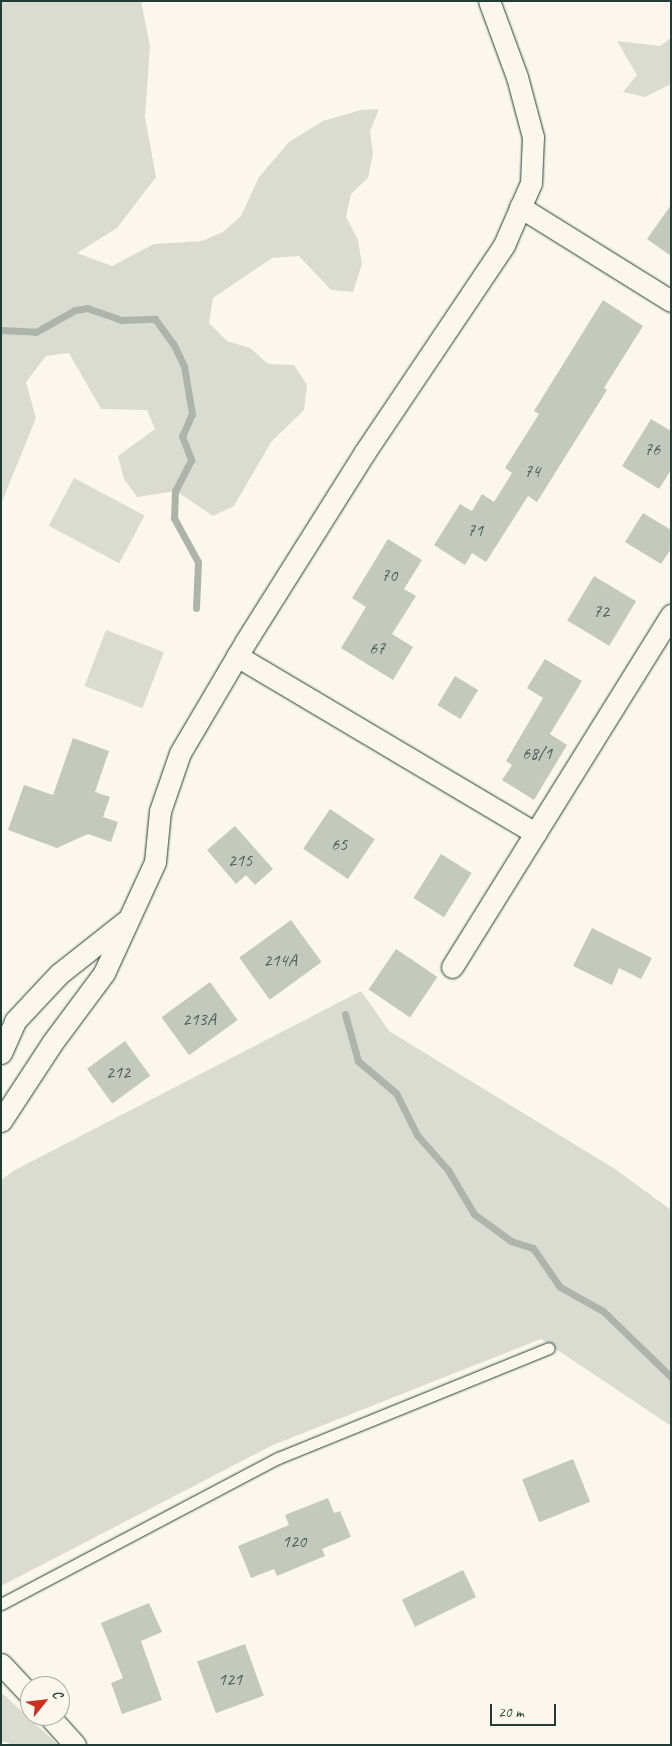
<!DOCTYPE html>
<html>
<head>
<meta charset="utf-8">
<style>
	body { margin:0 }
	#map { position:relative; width:672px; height:1746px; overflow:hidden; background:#fbf7ec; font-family:Caveat,sans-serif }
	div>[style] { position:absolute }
	.green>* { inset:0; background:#dbdcd1; transform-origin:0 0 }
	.stream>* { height:7px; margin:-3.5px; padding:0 3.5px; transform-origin:3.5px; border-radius:3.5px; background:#adb4aa }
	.building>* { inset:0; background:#c4c9be; transform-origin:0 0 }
	.roads { filter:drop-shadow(0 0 1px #1f3d34) drop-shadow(0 0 1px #1f3d34) }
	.lane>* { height:11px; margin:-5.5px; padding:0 5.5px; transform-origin:5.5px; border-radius:5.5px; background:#fbf7ec }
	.street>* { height:21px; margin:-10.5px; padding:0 10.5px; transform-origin:10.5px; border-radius:10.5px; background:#fbf7ec }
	span { translate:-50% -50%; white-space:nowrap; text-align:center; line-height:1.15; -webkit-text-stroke:5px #fbf7ec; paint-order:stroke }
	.number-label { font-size:18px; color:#486056 }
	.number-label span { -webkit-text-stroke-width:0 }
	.frame { position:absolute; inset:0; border:2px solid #1f3d34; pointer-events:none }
	.north { position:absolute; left:20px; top:1676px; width:50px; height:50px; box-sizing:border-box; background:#fbf7ec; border:1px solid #a3ada2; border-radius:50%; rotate:61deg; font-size:14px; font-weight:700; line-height:20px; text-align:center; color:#1f3d34 }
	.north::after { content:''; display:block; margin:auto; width:18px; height:22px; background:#c8321e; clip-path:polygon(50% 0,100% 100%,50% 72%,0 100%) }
	.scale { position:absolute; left:490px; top:1704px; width:66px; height:22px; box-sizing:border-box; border:2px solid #1f3d34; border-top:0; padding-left:6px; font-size:15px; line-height:18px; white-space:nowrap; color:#1f3d34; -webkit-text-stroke:4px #fbf7ec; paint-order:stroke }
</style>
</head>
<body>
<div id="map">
	<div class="green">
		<i style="clip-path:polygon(1px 1px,141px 1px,150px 46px,145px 117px,156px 177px,117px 228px,77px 253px,112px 266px,154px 244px,202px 241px,223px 232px,241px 216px,259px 177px,289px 142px,323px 121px,361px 110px,379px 109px,370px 131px,373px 154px,368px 178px,351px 194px,346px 217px,358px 240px,362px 264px,353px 292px,331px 290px,299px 256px,272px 258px,213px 298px,209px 323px,227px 341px,250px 348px,268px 364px,294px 365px,307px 385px,304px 410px,271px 442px,234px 506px,213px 516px,176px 491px,137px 497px,124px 479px,118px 456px,155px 429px,147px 410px,101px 409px,69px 353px,46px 356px,26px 382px,36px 418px,1px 504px)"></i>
		<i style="clip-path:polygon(671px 38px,671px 84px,645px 97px,623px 92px,637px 75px,617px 41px,660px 46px)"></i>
		<i style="left:74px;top:478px;width:80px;height:54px;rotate:28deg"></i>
		<i style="left:106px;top:630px;width:62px;height:60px;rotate:21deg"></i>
		<i style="clip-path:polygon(361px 991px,389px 1031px,615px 1169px,671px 1210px,671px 1426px,541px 1339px,273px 1445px,1px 1586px,1px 1180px,15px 1170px)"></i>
		<i style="clip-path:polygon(1px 1692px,58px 1745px,14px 1745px,1px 1741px)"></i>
	</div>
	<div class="stream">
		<i style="left:1px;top:330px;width:35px;rotate:3deg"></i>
		<i style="left:36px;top:332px;width:45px;rotate:-29.4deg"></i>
		<i style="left:75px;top:310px;width:12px;rotate:-9deg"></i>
		<i style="left:87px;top:308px;width:36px;rotate:19deg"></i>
		<i style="left:121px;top:320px;width:34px;rotate:-2deg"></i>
		<i style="left:155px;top:319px;width:32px;rotate:54deg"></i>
		<i style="left:174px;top:345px;width:23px;rotate:65deg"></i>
		<i style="left:184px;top:366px;width:49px;rotate:80.5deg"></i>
		<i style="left:192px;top:414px;width:24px;rotate:114deg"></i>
		<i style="left:182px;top:436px;width:26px;rotate:69deg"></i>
		<i style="left:191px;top:460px;width:35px;rotate:117deg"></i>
		<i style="left:175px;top:491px;width:27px;rotate:92deg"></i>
		<i style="left:174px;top:518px;width:50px;rotate:61.4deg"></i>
		<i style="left:198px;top:562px;width:46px;rotate:92.5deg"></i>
		<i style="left:345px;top:1014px;width:49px;rotate:74.5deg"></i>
		<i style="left:358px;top:1061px;width:50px;rotate:40.1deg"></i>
		<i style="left:396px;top:1093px;width:47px;rotate:63.4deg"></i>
		<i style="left:417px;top:1135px;width:47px;rotate:48.5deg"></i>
		<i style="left:448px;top:1170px;width:51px;rotate:59.4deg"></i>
		<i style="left:474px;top:1214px;width:46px;rotate:36.1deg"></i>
		<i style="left:511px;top:1241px;width:23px;rotate:18deg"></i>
		<i style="left:533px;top:1248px;width:47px;rotate:55.3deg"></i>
		<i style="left:560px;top:1287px;width:49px;rotate:29.2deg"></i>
		<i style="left:603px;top:1311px;width:95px;rotate:44.1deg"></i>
	</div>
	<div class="building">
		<i style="clip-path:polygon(671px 205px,671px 256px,647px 239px)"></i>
		<i style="clip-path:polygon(603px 300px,643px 326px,604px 388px,607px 390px,537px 502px,528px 496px,486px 562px,472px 553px,465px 565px,434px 545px,460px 504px,472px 511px,482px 494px,494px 502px,512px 473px,505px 468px,539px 414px,534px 411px)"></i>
		<i style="clip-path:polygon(651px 419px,671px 431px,671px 470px,659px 489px,622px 466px)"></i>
		<i style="clip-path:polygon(643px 513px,671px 530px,671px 549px,661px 564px,625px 542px)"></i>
		<i style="clip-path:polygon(388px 539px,422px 560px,404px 589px,416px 596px,392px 634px,413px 647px,393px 680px,341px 648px,366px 607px,352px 598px)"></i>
		<i style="left:594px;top:576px;width:49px;height:52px;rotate:31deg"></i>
		<i style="clip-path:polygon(545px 659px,582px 681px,550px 734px,567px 745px,534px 800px,502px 780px,512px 765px,506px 761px,543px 698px,527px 688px)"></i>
		<i style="left:455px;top:676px;width:27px;height:34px;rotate:31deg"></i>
		<i style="clip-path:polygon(73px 738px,109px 751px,95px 792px,110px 797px,103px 817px,118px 822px,111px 842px,88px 834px,57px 848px,8px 830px,24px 785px,53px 795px)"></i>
		<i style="left:330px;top:809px;width:54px;height:48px;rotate:34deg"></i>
		<i style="clip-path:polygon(235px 826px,273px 869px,255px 885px,246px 875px,236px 884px,207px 850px)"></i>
		<i style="left:441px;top:854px;width:36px;height:52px;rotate:32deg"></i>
		<i style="left:291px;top:920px;width:52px;height:64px;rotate:54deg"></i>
		<i style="clip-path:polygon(592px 928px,652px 958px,641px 979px,619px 968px,612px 985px,573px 966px)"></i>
		<i style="left:396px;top:949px;width:50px;height:49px;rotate:34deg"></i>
		<i style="left:210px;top:982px;width:47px;height:60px;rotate:54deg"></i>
		<i style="left:125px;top:1041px;width:43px;height:47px;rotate:54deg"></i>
		<i style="left:573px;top:1459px;width:46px;height:55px;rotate:68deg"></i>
		<i style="clip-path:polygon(328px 1498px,334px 1513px,340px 1511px,351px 1537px,322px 1549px,325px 1556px,277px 1576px,274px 1569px,251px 1578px,238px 1546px,289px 1525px,285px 1515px)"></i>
		<i style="left:463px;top:1570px;width:30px;height:68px;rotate:64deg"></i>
		<i style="clip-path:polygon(149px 1603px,162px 1632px,141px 1641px,162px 1700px,122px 1714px,111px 1683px,123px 1678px,101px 1623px)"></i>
		<i style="left:245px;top:1644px;width:55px;height:51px;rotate:70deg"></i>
	</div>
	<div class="roads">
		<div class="lane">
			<i style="left:1px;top:1604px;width:313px;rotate:-27.8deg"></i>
			<i style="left:278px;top:1458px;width:292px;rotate:-22.1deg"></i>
		</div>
		<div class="street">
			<i style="left:520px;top:207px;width:178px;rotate:31.9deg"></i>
			<i style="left:237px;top:656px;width:347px;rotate:30.7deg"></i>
			<i style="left:452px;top:967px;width:415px;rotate:-58.1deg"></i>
			<i style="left:1px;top:1053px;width:35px;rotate:-66deg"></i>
			<i style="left:15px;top:1021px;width:64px;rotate:-46.9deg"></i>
			<i style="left:59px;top:974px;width:85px;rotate:-38.3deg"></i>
			<i style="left:1px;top:1121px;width:93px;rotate:-56.8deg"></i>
			<i style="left:52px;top:1043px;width:87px;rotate:-53.4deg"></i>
			<i style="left:104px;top:973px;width:122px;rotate:-65.3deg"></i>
			<i style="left:155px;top:862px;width:51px;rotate:-84.4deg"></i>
			<i style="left:160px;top:811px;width:61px;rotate:-71deg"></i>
			<i style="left:180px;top:753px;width:130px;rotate:-59.5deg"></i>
			<i style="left:246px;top:641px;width:223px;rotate:-57.8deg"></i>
			<i style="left:365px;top:452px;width:249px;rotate:-56.1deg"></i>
			<i style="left:504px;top:245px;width:68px;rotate:-66.5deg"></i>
			<i style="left:531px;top:183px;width:46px;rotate:-87.5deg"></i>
			<i style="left:533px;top:137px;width:62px;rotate:-104.9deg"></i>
			<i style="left:517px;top:77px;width:81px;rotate:-110.2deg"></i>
			<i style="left:1px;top:1664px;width:42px;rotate:46.9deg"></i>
			<i style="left:49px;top:1716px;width:39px;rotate:48deg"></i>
		</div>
	</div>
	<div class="number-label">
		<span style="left:652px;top:449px">76</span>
		<span style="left:532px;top:471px">74</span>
		<span style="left:475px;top:530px">71</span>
		<span style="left:389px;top:575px">70</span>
		<span style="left:601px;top:611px">72</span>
		<span style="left:377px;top:648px">67</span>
		<span style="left:537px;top:753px">68/1</span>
		<span style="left:339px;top:844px">65</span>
		<span style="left:240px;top:860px">215</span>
		<span style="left:280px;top:960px">214А</span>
		<span style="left:199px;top:1019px">213А</span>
		<span style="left:118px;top:1072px">212</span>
		<span style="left:294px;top:1541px">120</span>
		<span style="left:230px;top:1679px">121</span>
	</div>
	<div class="frame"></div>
	<div class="north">С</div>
	<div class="scale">20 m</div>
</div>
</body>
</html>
